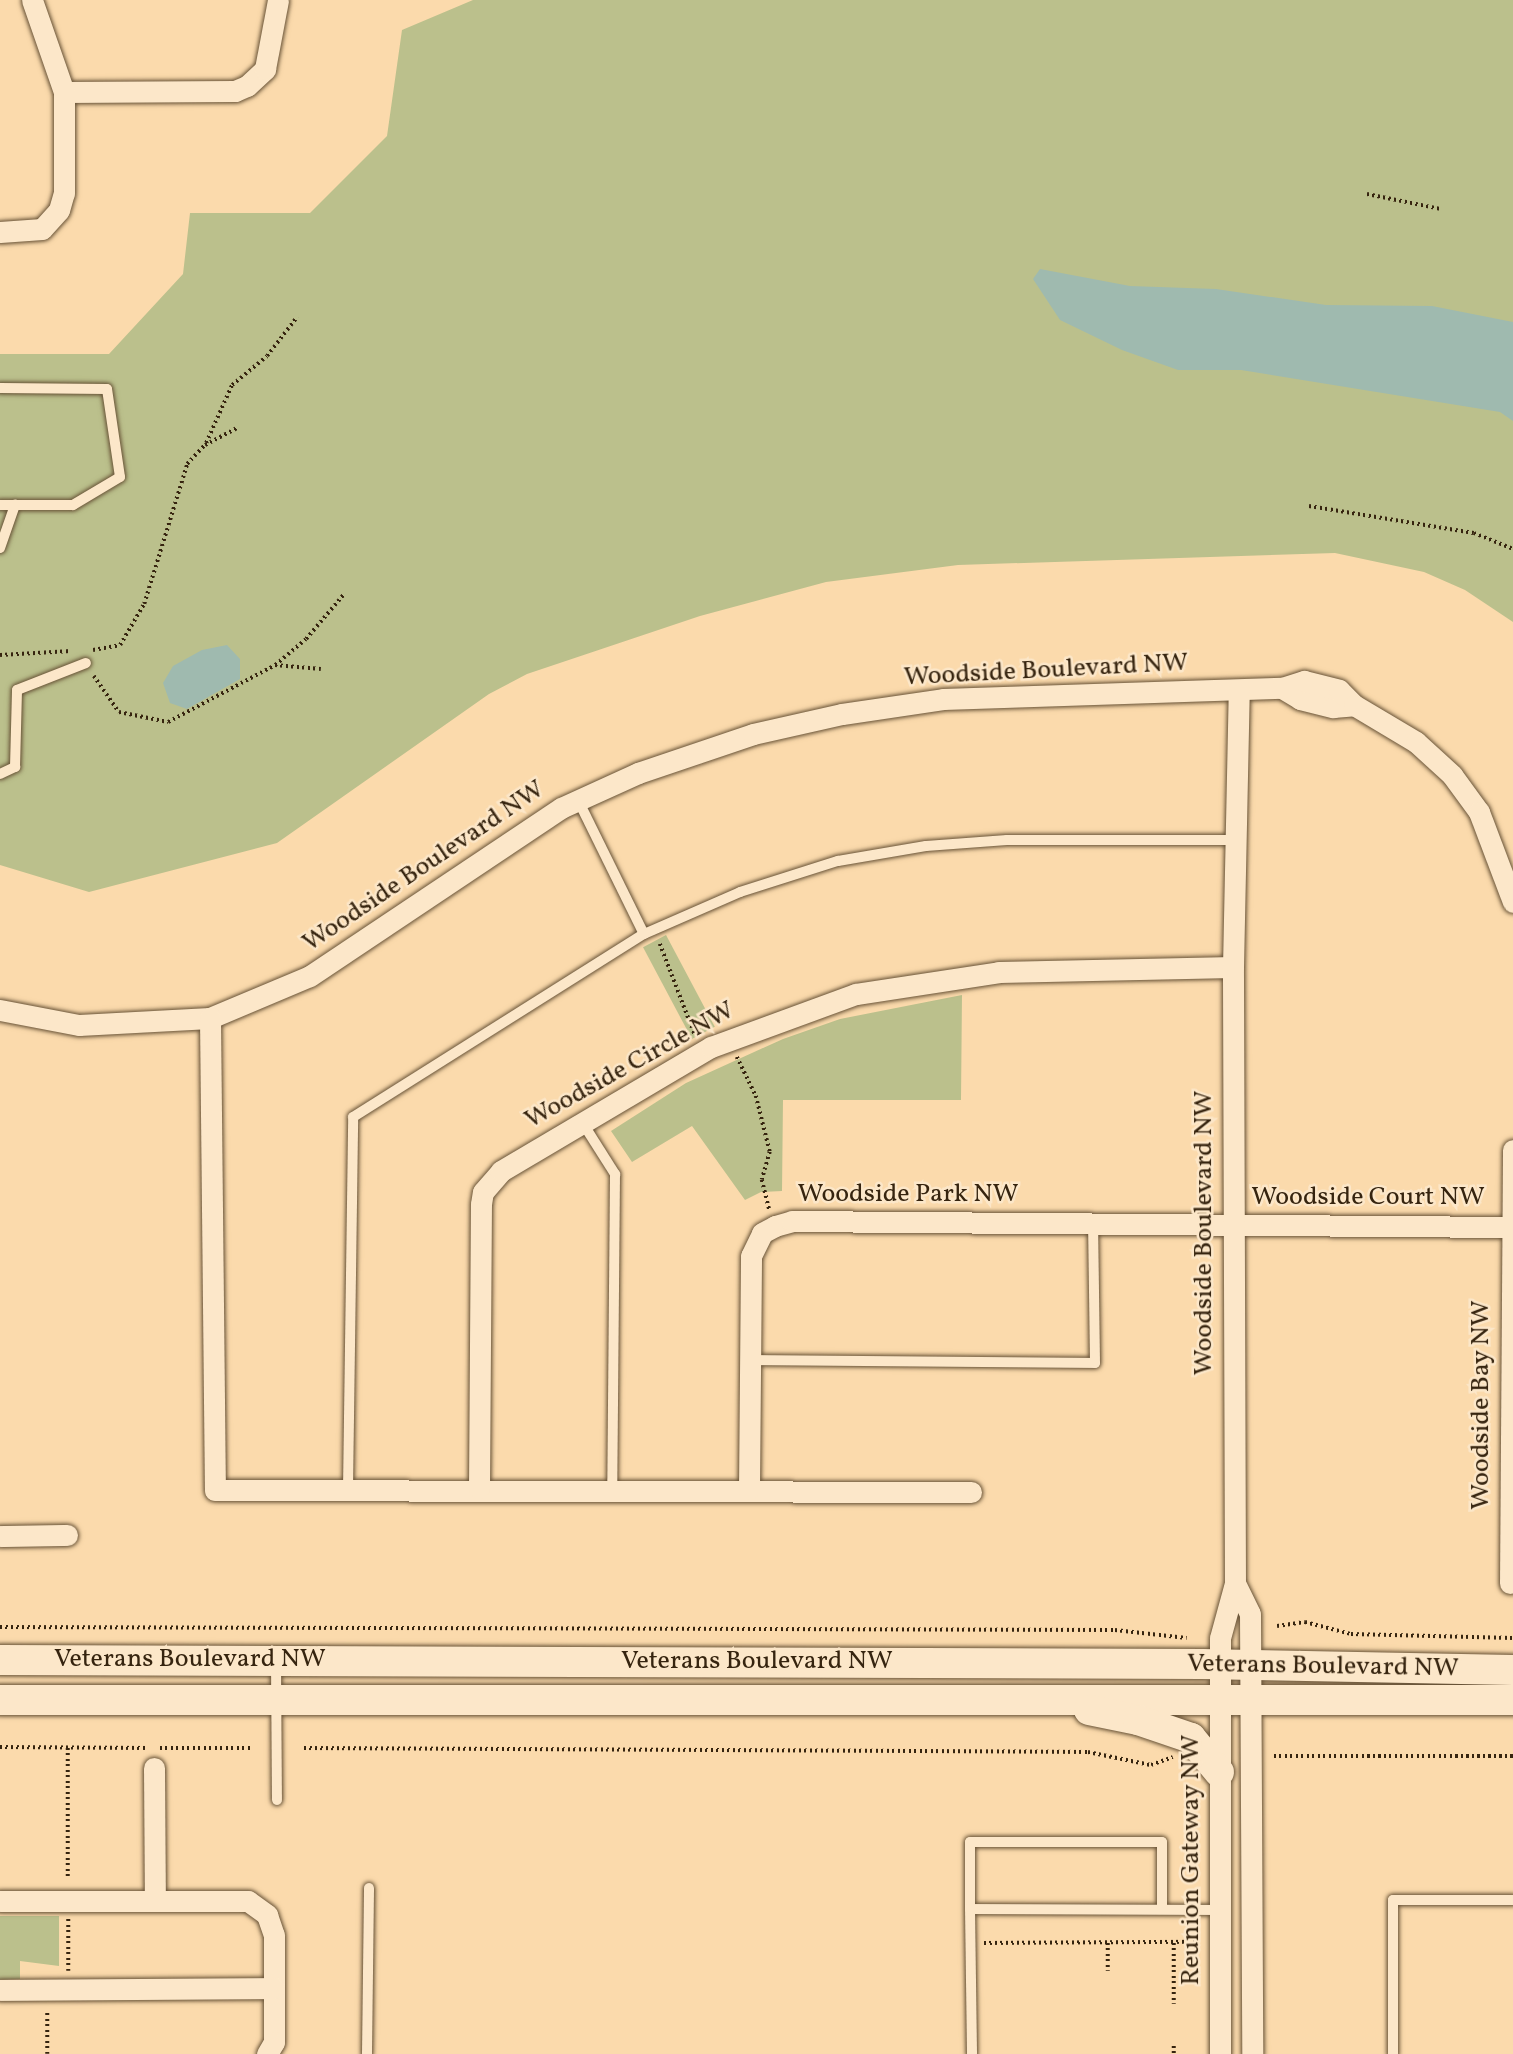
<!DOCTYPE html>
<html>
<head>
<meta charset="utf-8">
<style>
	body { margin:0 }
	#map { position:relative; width:1513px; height:2054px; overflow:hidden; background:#fbdaac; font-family:Vollkorn,serif }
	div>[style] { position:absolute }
	.green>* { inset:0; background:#bbc08c; transform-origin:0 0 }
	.water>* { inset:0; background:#9fbaaf }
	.path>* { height:3.5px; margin-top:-1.75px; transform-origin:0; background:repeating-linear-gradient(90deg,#36240f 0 2px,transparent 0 5.5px) }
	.roads { filter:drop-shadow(0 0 2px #675236) drop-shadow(0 0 2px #675236) }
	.service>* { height:10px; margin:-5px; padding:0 5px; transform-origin:5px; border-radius:5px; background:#fce7c9 }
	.minor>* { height:21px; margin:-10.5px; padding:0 10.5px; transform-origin:10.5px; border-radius:10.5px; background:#fce7c9 }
	.secondary>* { height:30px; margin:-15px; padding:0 15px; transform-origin:15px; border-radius:15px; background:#fce7c9 }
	span { translate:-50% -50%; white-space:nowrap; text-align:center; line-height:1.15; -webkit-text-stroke:5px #fce7c9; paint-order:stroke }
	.street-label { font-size:26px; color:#36240f }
</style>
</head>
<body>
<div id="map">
	<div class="green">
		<i style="clip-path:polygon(473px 0,1513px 0,1513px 622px,1465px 590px,1424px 572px,1335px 553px,958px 565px,826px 582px,700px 616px,527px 674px,489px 694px,277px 843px,89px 892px,0 865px,0 354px,109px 354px,183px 274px,190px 213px,310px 213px,387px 136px,402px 30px)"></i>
		<i style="left:666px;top:935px;width:104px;height:26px;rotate:62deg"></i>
		<i style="clip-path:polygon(962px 995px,961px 1100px,783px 1100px,782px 1191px,761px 1192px,745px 1200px,692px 1126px,632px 1162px,611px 1131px,686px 1083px,783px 1039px,840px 1019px)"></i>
		<i style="clip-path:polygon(0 1916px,59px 1916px,59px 1966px,20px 1961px,20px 1979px,0 1980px)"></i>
	</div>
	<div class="water">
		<i style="clip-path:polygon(1040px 269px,1130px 286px,1216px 289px,1326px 305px,1432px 306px,1513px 322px,1513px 421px,1500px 412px,1241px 370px,1178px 370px,1122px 350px,1060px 320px,1033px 279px)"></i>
		<i style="clip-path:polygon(227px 645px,240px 659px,240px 679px,187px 709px,170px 703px,163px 683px,173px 666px,202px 650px)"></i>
	</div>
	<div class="path">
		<i style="left:1367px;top:194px;width:76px;rotate:11.5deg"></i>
		<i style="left:206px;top:443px;width:64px;rotate:-65.9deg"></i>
		<i style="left:232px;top:385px;width:45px;rotate:-39.6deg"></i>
		<i style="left:267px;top:356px;width:49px;rotate:-52.4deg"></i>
		<i style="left:1309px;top:506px;width:167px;rotate:9.3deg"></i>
		<i style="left:1474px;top:533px;width:42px;rotate:22.3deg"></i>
		<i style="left:93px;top:650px;width:27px;rotate:-10deg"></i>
		<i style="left:120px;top:645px;width:48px;rotate:-59.7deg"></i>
		<i style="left:144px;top:604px;width:146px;rotate:-72.9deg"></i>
		<i style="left:187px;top:464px;width:26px;rotate:-47deg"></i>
		<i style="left:205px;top:445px;width:38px;rotate:-28deg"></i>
		<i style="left:0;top:655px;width:71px;rotate:-3.2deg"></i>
		<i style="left:275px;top:665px;width:46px;rotate:5deg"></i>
		<i style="left:94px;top:676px;width:44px;rotate:55.2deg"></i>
		<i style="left:119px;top:712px;width:50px;rotate:11.5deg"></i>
		<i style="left:168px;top:722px;width:121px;rotate:-28deg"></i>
		<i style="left:275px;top:665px;width:40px;rotate:-40deg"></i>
		<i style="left:306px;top:639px;width:59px;rotate:-49.8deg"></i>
		<i style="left:660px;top:944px;width:97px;rotate:69deg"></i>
		<i style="left:737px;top:1057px;width:43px;rotate:64deg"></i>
		<i style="left:756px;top:1096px;width:58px;rotate:76deg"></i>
		<i style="left:770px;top:1152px;width:29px;rotate:106deg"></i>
		<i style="left:762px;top:1180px;width:30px;rotate:76deg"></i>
		<i style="left:1277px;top:1626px;width:28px;rotate:-8deg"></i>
		<i style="left:1305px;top:1622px;width:48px;rotate:14.6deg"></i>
		<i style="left:1351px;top:1634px;width:162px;rotate:1.4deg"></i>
		<i style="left:0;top:1627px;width:1115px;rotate:0.15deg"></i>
		<i style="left:1115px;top:1630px;width:72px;rotate:6.3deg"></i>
		<i style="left:0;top:1747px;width:148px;rotate:0.4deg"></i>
		<i style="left:68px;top:1748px;width:132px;rotate:90deg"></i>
		<i style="left:160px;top:1748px;width:92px"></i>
		<i style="left:304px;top:1748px;width:784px;rotate:0.29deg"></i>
		<i style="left:1088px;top:1752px;width:64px;rotate:11.7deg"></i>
		<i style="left:1151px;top:1765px;width:23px;rotate:-20deg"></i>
		<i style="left:1274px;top:1756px;width:239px"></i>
		<i style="left:984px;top:1943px;width:215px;rotate:-0.3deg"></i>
		<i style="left:1108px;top:1943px;width:28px;rotate:90deg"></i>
		<i style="left:1174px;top:1943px;width:61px;rotate:90deg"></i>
		<i style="left:68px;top:1971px;width:52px;rotate:-90deg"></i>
		<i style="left:1174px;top:2046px;width:8px;rotate:90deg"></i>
		<i style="left:47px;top:2054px;width:43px;rotate:-90deg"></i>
	</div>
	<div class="roads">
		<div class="service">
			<i style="left:0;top:388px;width:107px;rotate:0.5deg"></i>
			<i style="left:107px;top:389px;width:89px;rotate:81.6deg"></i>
			<i style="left:120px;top:477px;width:55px;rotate:149.2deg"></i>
			<i style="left:73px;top:505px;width:73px;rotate:180deg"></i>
			<i style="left:0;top:548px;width:46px;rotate:-70.8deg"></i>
			<i style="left:0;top:774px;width:17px;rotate:-25deg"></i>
			<i style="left:15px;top:767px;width:77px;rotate:-88.5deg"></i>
			<i style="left:17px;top:690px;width:74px;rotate:-21.4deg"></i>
			<i style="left:578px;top:800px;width:149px;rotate:63.8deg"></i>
			<i style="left:582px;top:1122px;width:62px;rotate:57.6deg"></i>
			<i style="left:615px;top:1174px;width:314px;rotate:90.5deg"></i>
			<i style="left:750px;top:1360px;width:345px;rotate:0.5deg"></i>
			<i style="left:1095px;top:1363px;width:140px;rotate:-90.8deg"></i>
			<i style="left:348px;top:1489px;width:372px;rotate:-89.2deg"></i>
			<i style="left:353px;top:1117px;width:344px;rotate:-32.2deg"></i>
			<i style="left:644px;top:934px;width:105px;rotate:-23.6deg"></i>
			<i style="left:740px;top:892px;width:103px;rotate:-17.6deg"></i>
			<i style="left:838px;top:861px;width:89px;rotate:-9.7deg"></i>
			<i style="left:926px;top:846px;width:81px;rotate:-4.2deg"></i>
			<i style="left:1007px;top:840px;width:229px"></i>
			<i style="left:276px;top:1663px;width:137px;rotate:89.6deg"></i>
			<i style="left:970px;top:1909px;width:145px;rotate:89.2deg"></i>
			<i style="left:1162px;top:1909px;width:67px;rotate:-90deg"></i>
			<i style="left:1162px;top:1842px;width:192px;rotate:180deg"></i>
			<i style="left:970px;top:1842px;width:67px;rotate:90deg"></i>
			<i style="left:970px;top:1909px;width:250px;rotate:0.2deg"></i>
			<i style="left:367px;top:2054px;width:166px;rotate:-89.3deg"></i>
			<i style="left:1393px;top:2054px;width:154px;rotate:-90deg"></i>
			<i style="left:1393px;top:1900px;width:120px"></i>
		</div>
		<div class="minor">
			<i style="left:64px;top:92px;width:171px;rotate:-0.3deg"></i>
			<i style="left:235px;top:91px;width:13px;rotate:-23deg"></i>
			<i style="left:247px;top:86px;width:25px;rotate:-43deg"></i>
			<i style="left:265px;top:69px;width:70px;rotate:-79.3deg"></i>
			<i style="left:0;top:232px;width:42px;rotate:-4.1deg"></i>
			<i style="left:42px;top:229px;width:25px;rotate:-48deg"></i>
			<i style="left:59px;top:210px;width:18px;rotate:-74deg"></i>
			<i style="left:64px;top:193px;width:101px;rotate:-90deg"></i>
			<i style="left:64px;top:92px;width:97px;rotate:-109.2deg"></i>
			<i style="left:1282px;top:688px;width:21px;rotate:31deg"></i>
			<i style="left:1300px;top:699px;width:34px;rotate:14deg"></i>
			<i style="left:1333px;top:707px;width:21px;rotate:-5deg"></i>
			<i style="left:0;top:1010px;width:80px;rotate:10.8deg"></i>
			<i style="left:79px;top:1025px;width:131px;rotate:-3.1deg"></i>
			<i style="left:210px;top:1018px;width:108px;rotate:-22.8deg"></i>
			<i style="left:310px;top:976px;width:302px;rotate:-33.8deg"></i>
			<i style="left:561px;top:808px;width:85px;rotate:-24.4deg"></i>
			<i style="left:638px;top:773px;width:121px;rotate:-18.7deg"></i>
			<i style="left:753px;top:734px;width:91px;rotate:-12.7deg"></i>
			<i style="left:842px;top:714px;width:102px;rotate:-8.4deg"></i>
			<i style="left:943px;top:699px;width:339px;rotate:-1.9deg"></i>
			<i style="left:1282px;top:688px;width:23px;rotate:-18deg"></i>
			<i style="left:1304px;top:681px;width:36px;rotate:14deg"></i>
			<i style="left:1339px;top:690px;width:21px;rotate:45deg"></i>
			<i style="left:1354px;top:705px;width:72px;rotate:30.8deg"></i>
			<i style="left:1416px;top:742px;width:49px;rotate:42.5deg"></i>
			<i style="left:1452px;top:775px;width:46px;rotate:53.9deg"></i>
			<i style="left:1479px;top:812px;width:96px;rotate:69.3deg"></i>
			<i style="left:210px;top:1018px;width:472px;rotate:89.4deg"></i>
			<i style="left:215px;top:1490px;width:756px;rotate:0.15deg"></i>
			<i style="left:479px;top:1488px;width:284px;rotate:-89.6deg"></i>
			<i style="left:481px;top:1204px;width:12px;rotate:-81deg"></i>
			<i style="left:483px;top:1192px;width:28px;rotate:-49deg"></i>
			<i style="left:501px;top:1171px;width:244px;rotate:-30.6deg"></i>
			<i style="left:711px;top:1047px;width:154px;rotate:-20.1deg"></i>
			<i style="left:856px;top:994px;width:145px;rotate:-8.7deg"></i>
			<i style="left:999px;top:972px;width:234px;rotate:-1.2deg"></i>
			<i style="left:749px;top:1489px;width:233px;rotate:-89.5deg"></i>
			<i style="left:751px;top:1256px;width:25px;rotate:-64deg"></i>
			<i style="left:762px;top:1233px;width:15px;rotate:-28deg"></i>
			<i style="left:775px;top:1226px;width:18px;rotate:-16deg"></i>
			<i style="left:792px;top:1221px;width:718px;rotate:0.48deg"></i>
			<i style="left:0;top:1536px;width:67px;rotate:-0.9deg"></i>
			<i style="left:1235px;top:1583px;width:34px;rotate:64deg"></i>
			<i style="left:1250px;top:1614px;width:440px;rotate:89.7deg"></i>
			<i style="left:1510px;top:1583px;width:433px;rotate:-89.6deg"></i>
			<i style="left:154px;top:1768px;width:133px;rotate:89.6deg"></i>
			<i style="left:0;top:1901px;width:248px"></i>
			<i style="left:248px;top:1901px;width:24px;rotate:36deg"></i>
			<i style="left:267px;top:1915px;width:21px;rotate:71deg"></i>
			<i style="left:274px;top:1935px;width:107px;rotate:90deg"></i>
			<i style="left:274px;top:2042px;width:14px;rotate:120deg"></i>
			<i style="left:0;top:1990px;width:274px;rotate:-0.4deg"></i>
			<i style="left:1220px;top:2054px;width:416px;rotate:-90deg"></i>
			<i style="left:1220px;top:1638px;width:57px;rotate:-74.7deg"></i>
			<i style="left:1235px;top:1583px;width:616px;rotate:-90.19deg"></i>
			<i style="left:1233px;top:967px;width:277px;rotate:-88.8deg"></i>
		</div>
		<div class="secondary">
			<i style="left:0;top:1660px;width:1202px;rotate:0.19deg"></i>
			<i style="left:1202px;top:1664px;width:311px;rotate:1.1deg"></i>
			<i style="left:0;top:1700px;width:1513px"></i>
			<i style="left:1089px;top:1710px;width:50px;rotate:11.5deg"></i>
			<i style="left:1138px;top:1720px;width:56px;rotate:18.8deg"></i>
			<i style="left:1191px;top:1738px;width:44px;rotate:50.5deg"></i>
		</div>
	</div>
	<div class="street-label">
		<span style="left:1046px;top:671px;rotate:-3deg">Woodside Boulevard NW</span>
		<span style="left:424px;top:867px;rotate:-34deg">Woodside Boulevard NW</span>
		<span style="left:630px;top:1066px;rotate:-29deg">Woodside Circle NW</span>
		<span style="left:908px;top:1195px">Woodside Park NW</span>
		<span style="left:1368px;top:1198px">Woodside Court NW</span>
		<span style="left:1205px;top:1233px;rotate:-90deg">Woodside Boulevard NW</span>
		<span style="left:1482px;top:1405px;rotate:-90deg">Woodside Bay NW</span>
		<span style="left:190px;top:1660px">Veterans Boulevard NW</span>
		<span style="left:757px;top:1662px">Veterans Boulevard NW</span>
		<span style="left:1323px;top:1667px;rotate:1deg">Veterans Boulevard NW</span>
		<span style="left:1192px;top:1860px;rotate:-90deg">Reunion Gateway NW</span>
	</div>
</div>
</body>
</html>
